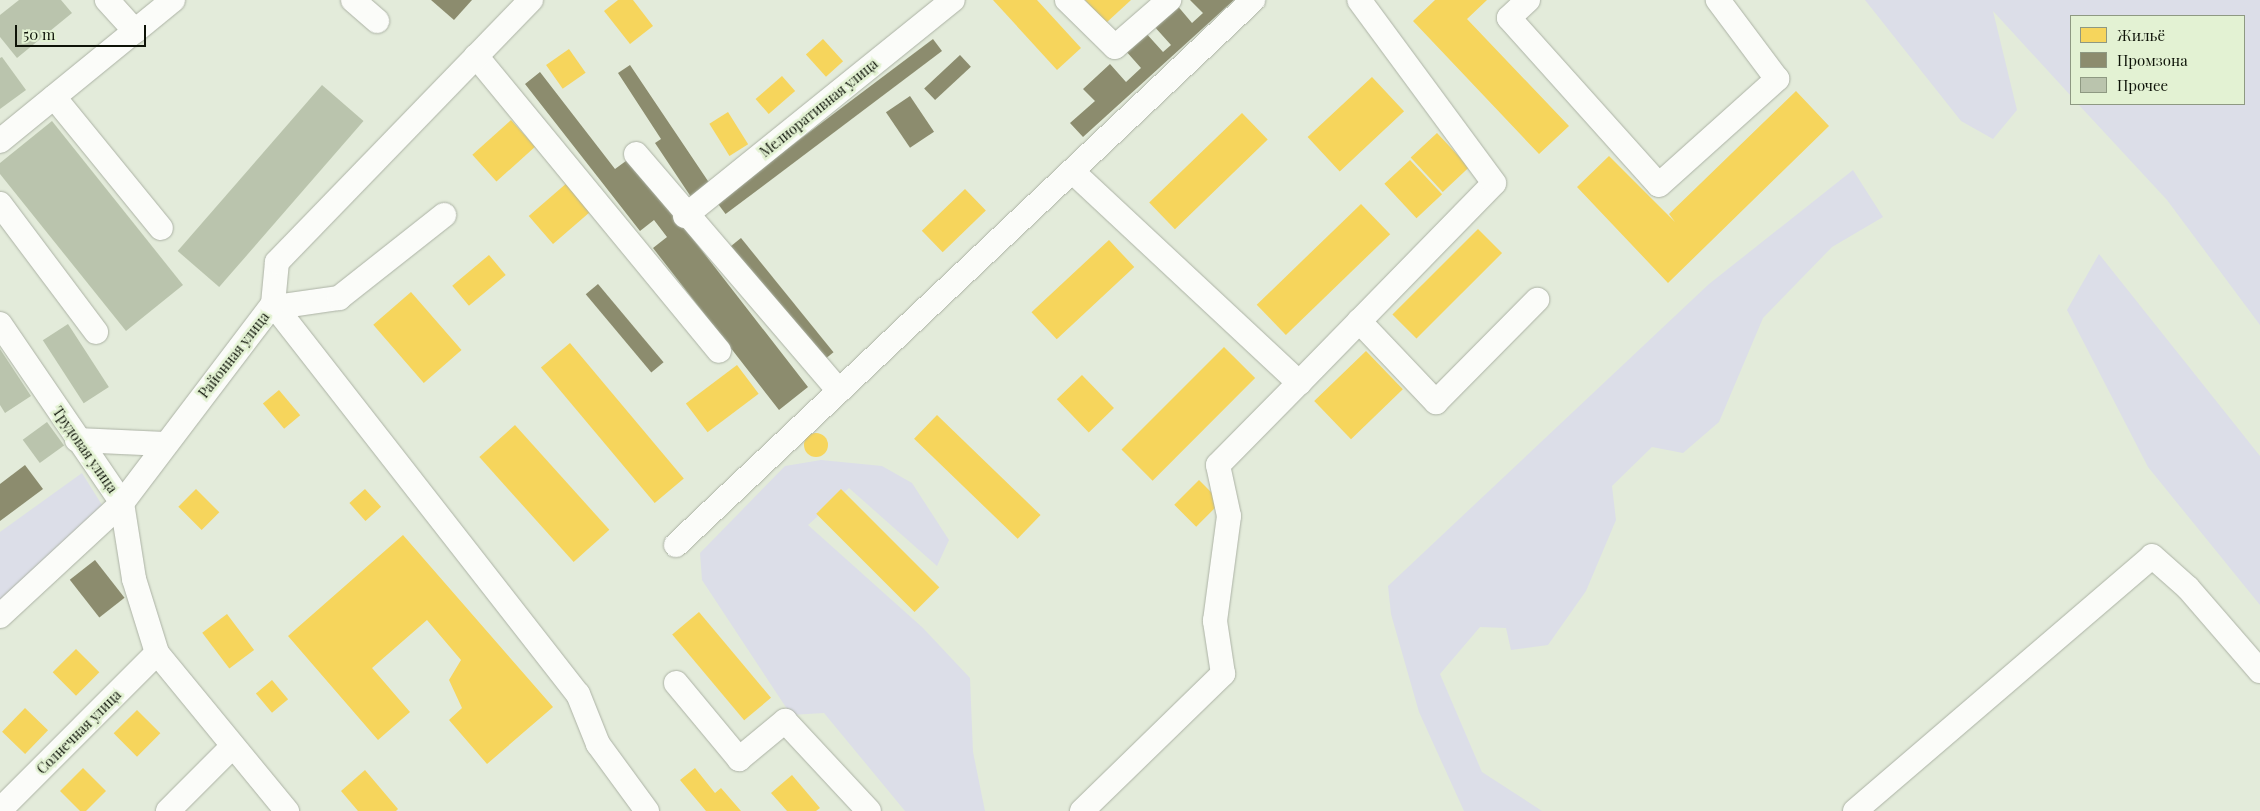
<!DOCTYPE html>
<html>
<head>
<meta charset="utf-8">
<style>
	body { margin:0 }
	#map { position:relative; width:2260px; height:811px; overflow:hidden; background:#e3ebda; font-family:"Playfair Display",serif }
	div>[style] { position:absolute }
	.green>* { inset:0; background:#dcdee8 }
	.homes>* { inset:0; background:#f6d55c; transform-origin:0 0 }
	.round { border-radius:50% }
	.industry>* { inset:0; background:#8c8c6e; transform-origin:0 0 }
	.building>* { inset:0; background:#bac4ad; transform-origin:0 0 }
	.roads { filter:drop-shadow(0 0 1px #acb2a5) drop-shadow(0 0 1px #acb2a5) }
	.minor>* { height:24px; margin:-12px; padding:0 12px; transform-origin:12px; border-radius:12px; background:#fbfcf9 }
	span { translate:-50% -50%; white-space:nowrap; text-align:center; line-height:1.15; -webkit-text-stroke:5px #e3f2d3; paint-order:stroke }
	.street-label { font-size:14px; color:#0e1308 }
	.legend { position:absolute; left:2070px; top:15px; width:175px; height:90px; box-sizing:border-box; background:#e3f2d3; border:1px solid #8e9982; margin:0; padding:6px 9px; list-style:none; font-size:15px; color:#0e1308 }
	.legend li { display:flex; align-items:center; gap:10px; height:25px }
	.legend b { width:25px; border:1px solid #8e9982 }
	.scale { position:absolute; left:15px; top:25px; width:131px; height:22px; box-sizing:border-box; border:2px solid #0e1308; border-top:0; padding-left:6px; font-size:15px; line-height:18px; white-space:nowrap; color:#0e1308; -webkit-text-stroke:4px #e3f2d3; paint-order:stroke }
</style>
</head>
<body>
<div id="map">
	<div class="green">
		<i style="clip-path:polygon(1865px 0,2260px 0,2260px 325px,2167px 200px,2078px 104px,2244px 104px,2244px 16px,2071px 16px,2071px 96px,1993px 11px,2017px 110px,1993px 139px,1961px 121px)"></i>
		<i style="clip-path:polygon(1853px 170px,1883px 217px,1832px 247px,1763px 318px,1719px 422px,1683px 453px,1652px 447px,1612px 486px,1616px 520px,1586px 591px,1548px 645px,1511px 650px,1506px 628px,1480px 627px,1440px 674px,1482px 772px,1542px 811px,1464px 811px,1419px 712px,1391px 614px,1388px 586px,1709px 284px)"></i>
		<i style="clip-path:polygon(2099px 254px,2260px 456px,2260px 605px,2148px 467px,2067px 310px)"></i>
		<i style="clip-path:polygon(821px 460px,882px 466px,912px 483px,949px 540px,937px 566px,849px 488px,808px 525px,923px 628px,970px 678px,973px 752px,985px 811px,905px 811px,824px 713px,791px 715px,702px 580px,700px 553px,785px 466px)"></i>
		<i style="clip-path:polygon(82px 473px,102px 505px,0 601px,0 532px)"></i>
	</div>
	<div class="homes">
		<i style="clip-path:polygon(618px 0,633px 0,653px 26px,630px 44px,604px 11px)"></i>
		<i style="clip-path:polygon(993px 0,1037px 0,1081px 48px,1057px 70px)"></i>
		<i style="clip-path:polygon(1085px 0,1131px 0,1106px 23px)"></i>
		<i style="clip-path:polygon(1435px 0,1487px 0,1467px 19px,1569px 126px,1539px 154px,1413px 21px)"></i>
		<i style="left:823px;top:39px;width:30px;height:23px;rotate:48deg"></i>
		<i style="left:569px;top:49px;width:29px;height:28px;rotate:55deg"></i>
		<i style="left:782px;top:76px;width:20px;height:35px;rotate:49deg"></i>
		<i style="left:1372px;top:77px;width:47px;height:88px;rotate:47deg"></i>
		<i style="clip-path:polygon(1796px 91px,1829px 126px,1668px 283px,1577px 187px,1609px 156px,1675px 222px,1669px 214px)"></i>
		<i style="left:728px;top:112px;width:38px;height:22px;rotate:58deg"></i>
		<i style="left:1242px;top:113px;width:37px;height:129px;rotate:46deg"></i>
		<i style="left:511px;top:120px;width:36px;height:52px;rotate:48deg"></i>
		<i style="left:1437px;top:133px;width:47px;height:36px;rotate:47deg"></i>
		<i style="left:1410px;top:160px;width:47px;height:35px;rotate:47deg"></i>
		<i style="left:568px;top:182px;width:37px;height:52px;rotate:49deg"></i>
		<i style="left:965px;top:189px;width:30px;height:60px;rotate:46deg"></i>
		<i style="left:1361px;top:204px;width:42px;height:145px;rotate:46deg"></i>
		<i style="left:1478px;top:229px;width:34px;height:121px;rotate:45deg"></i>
		<i style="left:1109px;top:240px;width:37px;height:106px;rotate:47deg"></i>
		<i style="left:489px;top:255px;width:26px;height:48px;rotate:50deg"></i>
		<i style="left:411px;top:292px;width:77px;height:50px;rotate:49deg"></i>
		<i style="left:570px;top:343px;width:177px;height:38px;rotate:50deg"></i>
		<i style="left:1224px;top:347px;width:44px;height:145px;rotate:45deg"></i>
		<i style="left:1366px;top:351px;width:53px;height:72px;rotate:46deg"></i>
		<i style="left:737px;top:365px;width:36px;height:64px;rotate:53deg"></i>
		<i style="left:1082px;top:375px;width:46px;height:35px;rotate:46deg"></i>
		<i style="left:279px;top:390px;width:33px;height:21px;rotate:50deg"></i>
		<i style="left:937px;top:415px;width:144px;height:33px;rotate:44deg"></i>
		<i style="left:515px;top:425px;width:141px;height:48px;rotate:48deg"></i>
		<i class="round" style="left:804px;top:433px;width:24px;height:24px"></i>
		<i style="left:1199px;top:480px;width:31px;height:35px;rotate:45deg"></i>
		<i style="left:196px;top:489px;width:33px;height:25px;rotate:45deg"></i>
		<i style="left:365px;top:489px;width:24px;height:21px;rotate:48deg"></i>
		<i style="left:841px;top:489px;width:139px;height:35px;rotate:45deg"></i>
		<i style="clip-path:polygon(403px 535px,553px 707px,487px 764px,449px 720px,462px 708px,449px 680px,461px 660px,427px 620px,372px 668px,410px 712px,378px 740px,288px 636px)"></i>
		<i style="left:699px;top:612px;width:112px;height:35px;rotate:50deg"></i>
		<i style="left:227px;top:614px;width:45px;height:31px;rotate:53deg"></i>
		<i style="left:76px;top:649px;width:33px;height:33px;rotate:45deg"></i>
		<i style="left:272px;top:680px;width:25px;height:21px;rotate:50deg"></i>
		<i style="left:25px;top:708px;width:32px;height:33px;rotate:44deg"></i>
		<i style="left:137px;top:710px;width:33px;height:33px;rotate:45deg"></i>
		<i style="clip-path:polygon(83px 768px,106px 791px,86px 811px,80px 811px,60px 791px)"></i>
		<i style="clip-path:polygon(695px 768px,715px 793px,721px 788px,741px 811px,706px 811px,680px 780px)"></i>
		<i style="clip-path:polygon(365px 770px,398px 809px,396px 811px,358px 811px,341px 791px)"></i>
		<i style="clip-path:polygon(792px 775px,820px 808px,816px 811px,787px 811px,771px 793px)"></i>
	</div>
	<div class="industry">
		<i style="clip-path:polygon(431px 0,472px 0,454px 20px)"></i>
		<i style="clip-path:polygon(1190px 0,1234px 0,1083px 137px,1070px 123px,1095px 101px,1083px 89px,1110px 64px,1126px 82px,1141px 68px,1125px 50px,1145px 32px,1163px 52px,1171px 45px,1153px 25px,1176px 4px,1192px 23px,1203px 13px)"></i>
		<i style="left:933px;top:39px;width:15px;height:271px;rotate:53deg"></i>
		<i style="left:960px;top:55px;width:16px;height:49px;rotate:47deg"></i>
		<i style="clip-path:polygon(630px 65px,712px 187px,693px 200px,655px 143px,661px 139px,618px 73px)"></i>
		<i style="clip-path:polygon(540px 72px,615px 169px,630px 158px,808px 387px,779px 410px,653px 248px,667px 237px,654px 220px,640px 231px,525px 84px)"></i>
		<i style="left:910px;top:96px;width:43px;height:29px;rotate:56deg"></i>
		<i style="left:741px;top:238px;width:147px;height:16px;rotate:51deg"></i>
		<i style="left:598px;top:284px;width:102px;height:16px;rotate:50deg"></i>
		<i style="clip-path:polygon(25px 465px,43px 489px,0 521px,0 484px)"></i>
		<i style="left:95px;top:560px;width:48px;height:32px;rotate:52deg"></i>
	</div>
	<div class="building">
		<i style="clip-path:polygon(19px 0,61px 0,72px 13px,17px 58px,0 37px,0 15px)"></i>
		<i style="clip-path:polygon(2px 57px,26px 90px,0 109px,0 58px)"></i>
		<i style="left:322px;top:85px;width:55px;height:220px;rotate:41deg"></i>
		<i style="clip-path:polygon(52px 121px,183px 285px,126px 331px,0 174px,0 163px)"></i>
		<i style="left:68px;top:324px;width:75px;height:30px;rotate:57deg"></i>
		<i style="clip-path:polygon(0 349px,31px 396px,5px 413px,0 405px)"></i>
		<i style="left:47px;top:422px;width:29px;height:30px;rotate:54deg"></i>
	</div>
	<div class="roads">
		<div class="minor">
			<i style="left:353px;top:0;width:32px;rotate:41deg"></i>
			<i style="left:1067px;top:0;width:67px;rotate:44.4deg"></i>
			<i style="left:1115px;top:47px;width:72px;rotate:-41deg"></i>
			<i style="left:1528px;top:0;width:26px;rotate:137deg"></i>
			<i style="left:1509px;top:18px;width:224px;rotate:48.1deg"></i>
			<i style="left:1659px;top:185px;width:159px;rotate:-41.9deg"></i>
			<i style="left:1777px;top:79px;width:99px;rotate:-126.8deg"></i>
			<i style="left:135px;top:31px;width:49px;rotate:-39.2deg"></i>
			<i style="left:476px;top:56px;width:382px;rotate:50.5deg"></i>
			<i style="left:54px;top:97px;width:169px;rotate:50.8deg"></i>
			<i style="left:0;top:141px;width:174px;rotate:-39.2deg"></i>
			<i style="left:135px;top:31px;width:42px;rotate:-132.1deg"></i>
			<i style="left:636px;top:154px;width:312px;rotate:49.4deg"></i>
			<i style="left:1072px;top:171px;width:311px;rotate:43deg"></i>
			<i style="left:1299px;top:383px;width:279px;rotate:-45.7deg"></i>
			<i style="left:1494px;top:183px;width:227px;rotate:-126.4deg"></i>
			<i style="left:0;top:204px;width:160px;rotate:53.1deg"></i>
			<i style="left:685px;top:216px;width:344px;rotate:-38.9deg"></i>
			<i style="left:273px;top:304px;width:495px;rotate:52deg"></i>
			<i style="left:578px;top:694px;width:54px;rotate:68.2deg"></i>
			<i style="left:598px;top:744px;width:83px;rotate:53.8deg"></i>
			<i style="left:276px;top:307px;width:64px;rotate:-8.1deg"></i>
			<i style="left:339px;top:298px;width:134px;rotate:-38.3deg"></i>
			<i style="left:1359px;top:321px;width:112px;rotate:46.5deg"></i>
			<i style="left:1436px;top:402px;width:144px;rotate:-45.3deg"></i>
			<i style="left:0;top:324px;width:217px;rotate:55.7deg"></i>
			<i style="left:122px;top:503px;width:77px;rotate:81deg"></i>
			<i style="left:134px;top:579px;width:77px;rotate:72.7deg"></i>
			<i style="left:157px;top:653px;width:205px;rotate:50.6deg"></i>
			<i style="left:77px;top:440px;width:88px;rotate:2.6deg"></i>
			<i style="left:676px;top:545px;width:794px;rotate:-43.37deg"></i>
			<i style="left:0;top:616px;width:166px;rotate:-42.8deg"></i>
			<i style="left:122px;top:503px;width:250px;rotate:-52.8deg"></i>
			<i style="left:273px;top:304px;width:42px;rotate:-84.6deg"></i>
			<i style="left:277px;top:262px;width:365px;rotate:-45.9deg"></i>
			<i style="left:676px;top:683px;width:99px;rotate:50.3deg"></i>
			<i style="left:739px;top:759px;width:60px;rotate:-39.6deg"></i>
			<i style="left:785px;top:721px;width:123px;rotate:47deg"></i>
			<i style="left:0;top:810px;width:222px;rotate:-45deg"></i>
			<i style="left:168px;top:811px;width:89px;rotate:-45deg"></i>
			<i style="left:1082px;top:811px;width:197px;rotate:-44.2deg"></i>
			<i style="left:1223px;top:674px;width:54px;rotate:-98.6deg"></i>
			<i style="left:1215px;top:621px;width:106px;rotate:-82.4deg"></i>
			<i style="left:1229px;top:516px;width:52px;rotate:-102.2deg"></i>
			<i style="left:1218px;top:465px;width:115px;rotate:-45.4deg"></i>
			<i style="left:1855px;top:811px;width:391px;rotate:-40.6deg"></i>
			<i style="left:2152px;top:556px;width:48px;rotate:41.6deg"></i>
			<i style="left:2188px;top:588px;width:110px;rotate:49.1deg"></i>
		</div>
	</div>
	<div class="street-label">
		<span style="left:819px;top:108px;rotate:-39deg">Мелиоративная улица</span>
		<span style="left:234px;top:355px;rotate:-52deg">Районная улица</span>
		<span style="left:85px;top:450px;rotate:55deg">Трудовая улица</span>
		<span style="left:79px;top:732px;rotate:-45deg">Солнечная улица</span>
	</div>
	<ul class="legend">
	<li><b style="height:14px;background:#f6d55c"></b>Жильё</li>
	<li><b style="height:14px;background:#8c8c6e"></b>Промзона</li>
	<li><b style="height:14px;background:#bac4ad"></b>Прочее</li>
	</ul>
	<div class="scale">50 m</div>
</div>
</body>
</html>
